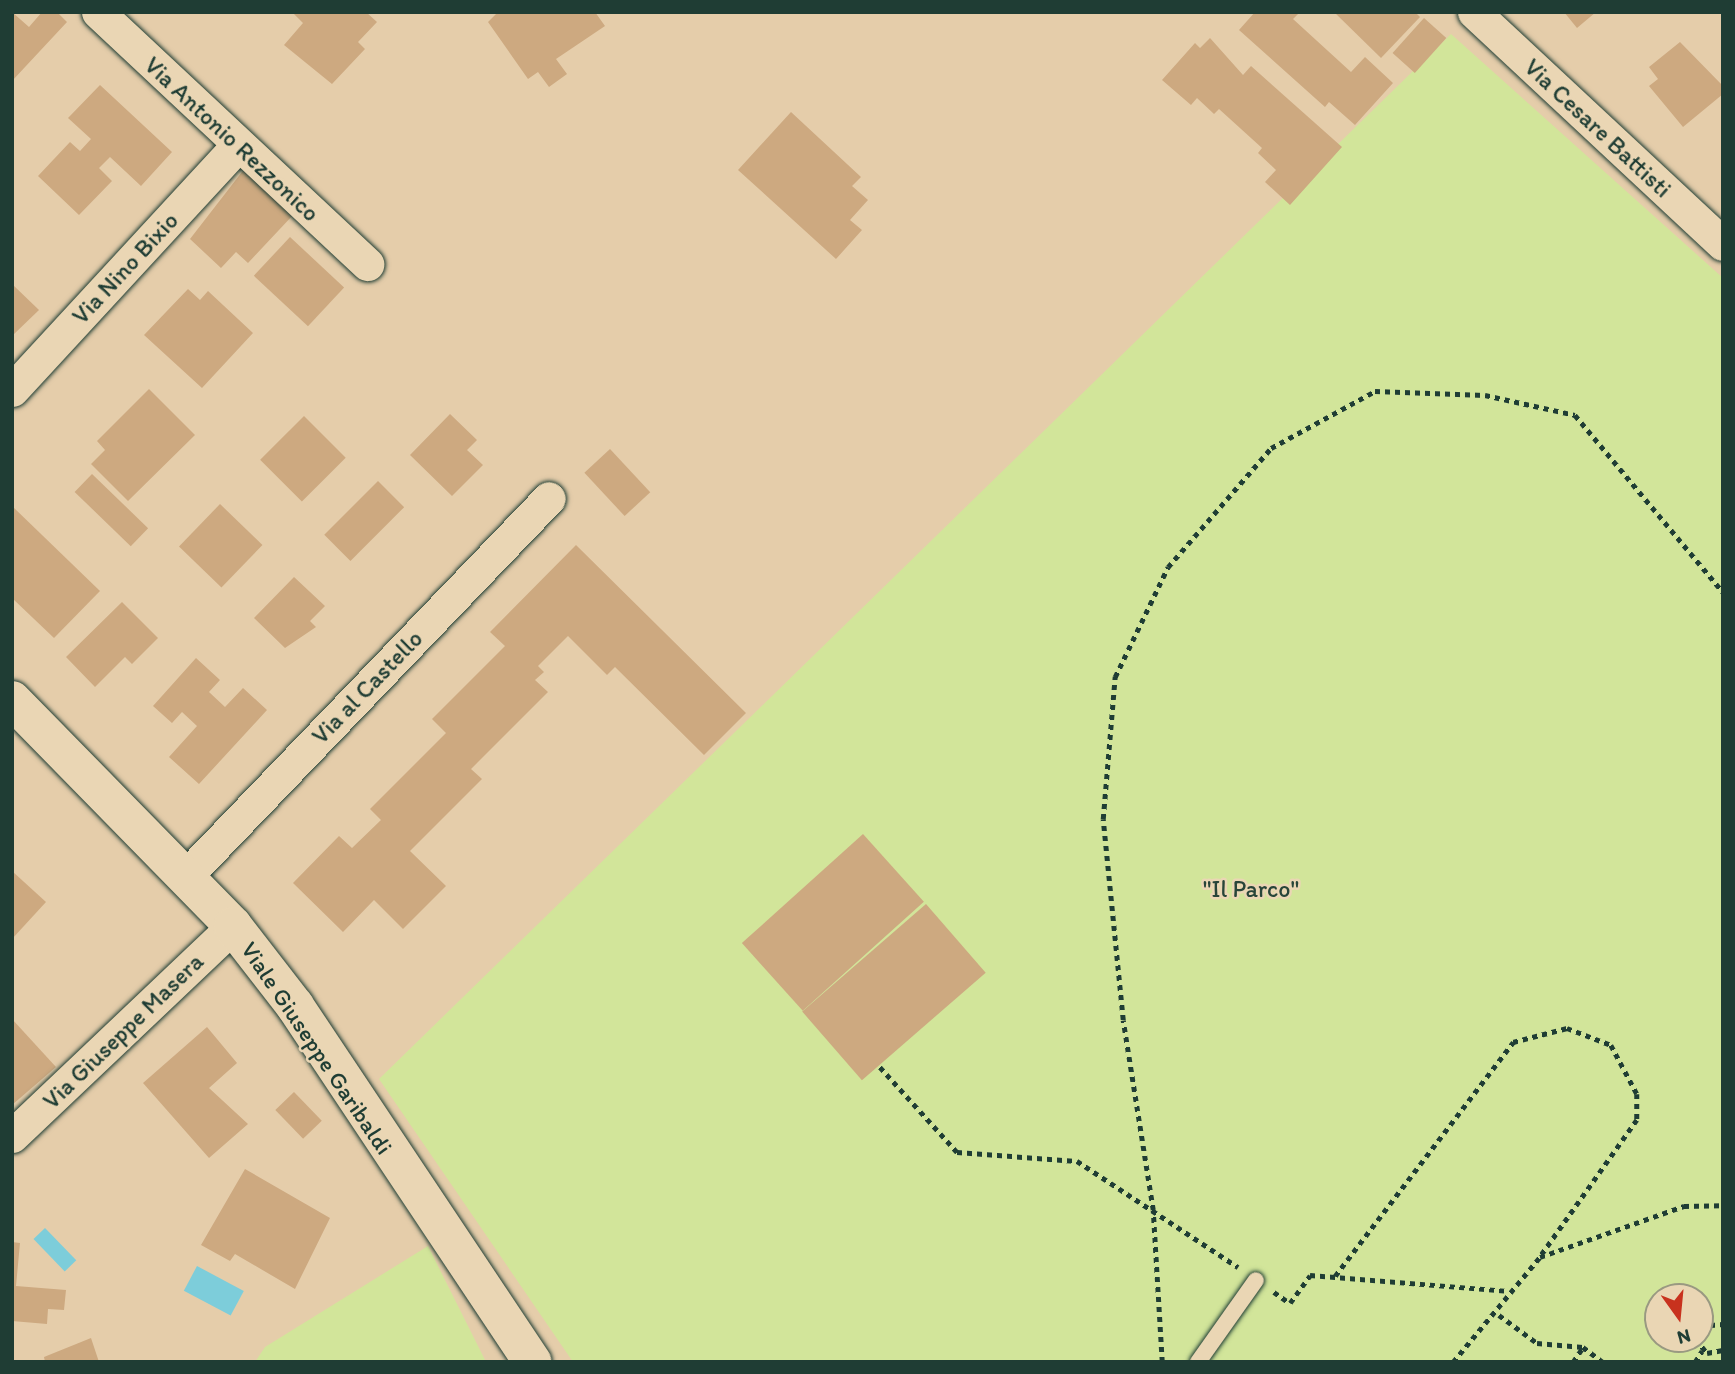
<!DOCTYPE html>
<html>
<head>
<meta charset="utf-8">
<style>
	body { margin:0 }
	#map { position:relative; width:1735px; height:1374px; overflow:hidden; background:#e5cdaa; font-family:Itim,sans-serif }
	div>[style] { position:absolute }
	.green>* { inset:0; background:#d2e59a }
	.water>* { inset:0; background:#7dcdda; transform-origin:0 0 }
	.building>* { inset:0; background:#cda980; transform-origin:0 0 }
	.path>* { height:4.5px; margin-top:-2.25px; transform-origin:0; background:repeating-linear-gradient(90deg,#1f3d34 0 5px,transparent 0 10px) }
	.roads { filter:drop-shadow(0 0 2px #1f3d34) drop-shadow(0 0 2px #1f3d34) }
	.service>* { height:16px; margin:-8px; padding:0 8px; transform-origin:8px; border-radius:8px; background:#ead6b4 }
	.minor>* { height:33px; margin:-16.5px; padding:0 16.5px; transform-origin:16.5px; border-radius:16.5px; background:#ead6b4 }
	.secondary>* { height:38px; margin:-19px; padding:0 19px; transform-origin:19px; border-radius:19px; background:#ead6b4 }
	span { translate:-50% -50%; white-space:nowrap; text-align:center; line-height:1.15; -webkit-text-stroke:5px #ead6b4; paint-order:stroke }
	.street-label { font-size:24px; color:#1f3d34 }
	.park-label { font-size:24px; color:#284539 }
	.frame { position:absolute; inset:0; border:14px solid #1f3d34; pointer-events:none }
	.north { position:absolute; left:1644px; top:1283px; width:70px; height:70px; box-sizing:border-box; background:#ead6b4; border:2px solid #999981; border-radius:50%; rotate:165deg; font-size:19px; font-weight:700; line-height:28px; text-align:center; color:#1f3d34 }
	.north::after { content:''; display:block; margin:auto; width:24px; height:32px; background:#c8321e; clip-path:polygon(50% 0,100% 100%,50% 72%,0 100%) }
</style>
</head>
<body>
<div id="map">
	<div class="green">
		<i style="clip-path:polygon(evenodd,1451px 34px,1723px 278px,1723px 1362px,573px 1362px,379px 1079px,1451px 34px,1658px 1297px,1700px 1297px,1700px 1339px,1658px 1339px,1658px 1297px)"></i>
		<i style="clip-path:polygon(428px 1246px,486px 1362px,255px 1362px,265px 1347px)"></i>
	</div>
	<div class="water">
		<i style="left:45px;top:1228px;width:45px;height:16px;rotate:46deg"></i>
		<i style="left:197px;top:1266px;width:53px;height:28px;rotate:28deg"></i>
	</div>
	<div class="building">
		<i style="clip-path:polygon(12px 12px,29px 27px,42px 12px,57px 12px,67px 22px,12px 81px)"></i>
		<i style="clip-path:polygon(292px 12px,366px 12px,377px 22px,358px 42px,365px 49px,332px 84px,284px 45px,303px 23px)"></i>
		<i style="clip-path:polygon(498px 12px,595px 12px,605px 26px,556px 59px,567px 74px,549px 87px,538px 72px,528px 79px,488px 22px)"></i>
		<i style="clip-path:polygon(1255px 12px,1300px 12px,1293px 19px,1351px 72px,1365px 57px,1393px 83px,1355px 125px,1329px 102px,1325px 107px,1239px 30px)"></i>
		<i style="clip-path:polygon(1334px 12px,1415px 12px,1420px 17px,1381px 58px)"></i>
		<i style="clip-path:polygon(1564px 12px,1596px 12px,1577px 28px)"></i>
		<i style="left:1424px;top:18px;width:30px;height:47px;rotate:42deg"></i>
		<i style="clip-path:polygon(1210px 38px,1243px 75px,1251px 66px,1342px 147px,1290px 205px,1265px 182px,1276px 170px,1258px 153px,1262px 148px,1219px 109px,1214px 114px,1197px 98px,1191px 105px,1162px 80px,1195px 43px,1200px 48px)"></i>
		<i style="clip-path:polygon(1680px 42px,1723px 86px,1723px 94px,1683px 127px,1649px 86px,1658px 79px,1649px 67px)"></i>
		<i style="clip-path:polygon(100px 85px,172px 152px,141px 186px,110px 157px,99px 168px,112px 181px,79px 215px,38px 176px,70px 142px,80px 151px,91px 139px,68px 118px)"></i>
		<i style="clip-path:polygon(791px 112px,861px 177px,852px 186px,868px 200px,850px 220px,862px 230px,836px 259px,738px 170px)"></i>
		<i style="clip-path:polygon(245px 168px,294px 214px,248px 263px,236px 252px,221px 268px,190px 239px)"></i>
		<i style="left:290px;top:237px;width:74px;height:53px;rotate:43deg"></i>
		<i style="clip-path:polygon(12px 284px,39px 310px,12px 336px)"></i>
		<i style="clip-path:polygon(188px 289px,200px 300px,208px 291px,253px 333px,202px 388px,144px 335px)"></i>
		<i style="clip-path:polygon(149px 389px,195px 435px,128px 501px,91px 464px,105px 450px,97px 441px)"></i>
		<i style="clip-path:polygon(450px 414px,477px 440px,467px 450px,483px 465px,452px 496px,410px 455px)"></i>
		<i style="left:304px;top:416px;width:59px;height:62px;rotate:45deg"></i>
		<i style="left:610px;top:449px;width:59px;height:35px;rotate:47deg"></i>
		<i style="left:92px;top:474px;width:78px;height:25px;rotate:44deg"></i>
		<i style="left:378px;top:481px;width:37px;height:76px;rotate:45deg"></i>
		<i style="left:220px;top:504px;width:59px;height:59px;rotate:44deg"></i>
		<i style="clip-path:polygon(12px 506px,100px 591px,54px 638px,12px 598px)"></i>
		<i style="clip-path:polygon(576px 545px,746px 713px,704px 755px,615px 667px,607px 675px,568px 636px,538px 666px,544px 672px,535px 680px,548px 692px,471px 769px,482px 779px,410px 851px,446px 886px,403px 929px,374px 900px,343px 932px,293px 883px,339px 836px,352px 848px,381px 820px,370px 809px,446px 733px,432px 719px,505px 646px,490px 632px)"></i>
		<i style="clip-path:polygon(294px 577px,325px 606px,310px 621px,316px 627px,285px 648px,254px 618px)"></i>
		<i style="clip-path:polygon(122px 602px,158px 638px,132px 664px,125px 657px,95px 687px,66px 657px)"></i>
		<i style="clip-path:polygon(196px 658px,220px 680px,209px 692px,225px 707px,243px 688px,267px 710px,199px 784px,169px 757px,197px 726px,182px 712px,172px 723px,153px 706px)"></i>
		<i style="left:863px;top:834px;width:91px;height:163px;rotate:48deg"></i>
		<i style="clip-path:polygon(12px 871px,46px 902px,12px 939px)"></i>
		<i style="left:926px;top:904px;width:91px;height:164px;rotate:49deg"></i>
		<i style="clip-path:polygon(12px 1019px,56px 1067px,12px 1105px)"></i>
		<i style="clip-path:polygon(207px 1027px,237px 1063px,209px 1088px,248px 1124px,209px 1158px,143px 1083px)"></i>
		<i style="left:294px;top:1092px;width:40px;height:26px;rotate:46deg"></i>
		<i style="clip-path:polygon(245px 1169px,330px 1218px,295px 1289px,235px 1254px,230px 1261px,201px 1245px)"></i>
		<i style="clip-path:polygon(12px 1242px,20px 1243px,16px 1286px,66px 1290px,64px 1310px,48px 1309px,47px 1324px,12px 1321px)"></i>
		<i style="clip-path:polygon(91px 1338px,99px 1362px,45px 1362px,44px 1357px)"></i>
	</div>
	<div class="path">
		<i style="left:880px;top:1067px;width:115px;rotate:47.8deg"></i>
		<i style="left:957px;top:1152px;width:120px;rotate:4.3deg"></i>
		<i style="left:1077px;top:1161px;width:193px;rotate:33.4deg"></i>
		<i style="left:1335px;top:1276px;width:294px;rotate:-52.7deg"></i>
		<i style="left:1513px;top:1042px;width:56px;rotate:-14.5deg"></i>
		<i style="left:1567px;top:1028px;width:47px;rotate:21.1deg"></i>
		<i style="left:1611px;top:1045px;width:55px;rotate:62deg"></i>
		<i style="left:1637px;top:1094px;width:26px;rotate:90deg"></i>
		<i style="left:1637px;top:1120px;width:168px;rotate:125.3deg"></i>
		<i style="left:1274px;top:1292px;width:19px;rotate:35deg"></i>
		<i style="left:1290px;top:1303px;width:34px;rotate:-54deg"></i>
		<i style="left:1310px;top:1275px;width:198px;rotate:4.6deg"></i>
		<i style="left:1499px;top:1315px;width:47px;rotate:36.4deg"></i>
		<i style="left:1537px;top:1343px;width:46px;rotate:5deg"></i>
		<i style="left:1700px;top:1326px;width:23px;rotate:-5deg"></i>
		<i style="left:1696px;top:1339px;width:18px;rotate:52deg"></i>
		<i style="left:1707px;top:1353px;width:16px;rotate:-11deg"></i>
		<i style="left:1162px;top:1362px;width:152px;rotate:-93.4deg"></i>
		<i style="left:1153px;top:1210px;width:192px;rotate:-99deg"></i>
		<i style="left:1123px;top:1020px;width:202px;rotate:-95.7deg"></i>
		<i style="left:1103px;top:819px;width:143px;rotate:-85.2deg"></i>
		<i style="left:1115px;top:677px;width:122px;rotate:-64.3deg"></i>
		<i style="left:1168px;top:567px;width:157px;rotate:-49.1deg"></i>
		<i style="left:1271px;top:448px;width:119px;rotate:-28.7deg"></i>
		<i style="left:1375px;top:391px;width:110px;rotate:2.1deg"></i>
		<i style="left:1485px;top:395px;width:92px;rotate:12.5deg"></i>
		<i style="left:1575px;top:415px;width:231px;rotate:50.1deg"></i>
		<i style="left:1453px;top:1362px;width:136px;rotate:-50.4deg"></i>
		<i style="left:1540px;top:1257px;width:153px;rotate:-19.5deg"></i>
		<i style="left:1684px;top:1206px;width:39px;rotate:-1deg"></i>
		<i style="left:1573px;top:1362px;width:18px;rotate:-56deg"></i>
		<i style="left:1583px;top:1347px;width:25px;rotate:37deg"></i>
		<i style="left:1695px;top:1362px;width:13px;rotate:-58deg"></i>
	</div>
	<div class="roads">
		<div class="service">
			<i style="left:1198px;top:1362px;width:100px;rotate:-54.7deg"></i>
		</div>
		<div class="minor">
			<i style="left:98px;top:12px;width:369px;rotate:43.1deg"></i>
			<i style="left:1474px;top:12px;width:340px;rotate:43deg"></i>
			<i style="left:12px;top:390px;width:332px;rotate:-47.3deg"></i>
			<i style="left:185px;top:877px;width:525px;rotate:-46.16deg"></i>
			<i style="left:12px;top:1136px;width:305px;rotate:-43.5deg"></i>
		</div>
		<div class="secondary">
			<i style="left:12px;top:700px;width:316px;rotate:45.6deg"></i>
			<i style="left:233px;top:926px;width:101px;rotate:52.2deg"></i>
			<i style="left:295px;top:1006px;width:428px;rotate:56.3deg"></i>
		</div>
	</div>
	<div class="street-label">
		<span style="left:1598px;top:128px;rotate:43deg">Via Cesare Battisti</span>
		<span style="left:232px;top:139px;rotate:43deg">Via Antonio Rezzonico</span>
		<span style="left:125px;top:268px;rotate:-47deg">Via Nino Bixio</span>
		<span style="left:367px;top:687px;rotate:-46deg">Via al Castello</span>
		<span style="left:123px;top:1031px;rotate:-44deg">Via Giuseppe Masera</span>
		<span style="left:317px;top:1048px;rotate:56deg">Viale Giuseppe Garibaldi</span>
	</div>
	<div class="park-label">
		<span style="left:1251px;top:889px">"Il Parco"</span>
	</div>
	<div class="frame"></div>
	<div class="north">N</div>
</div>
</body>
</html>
